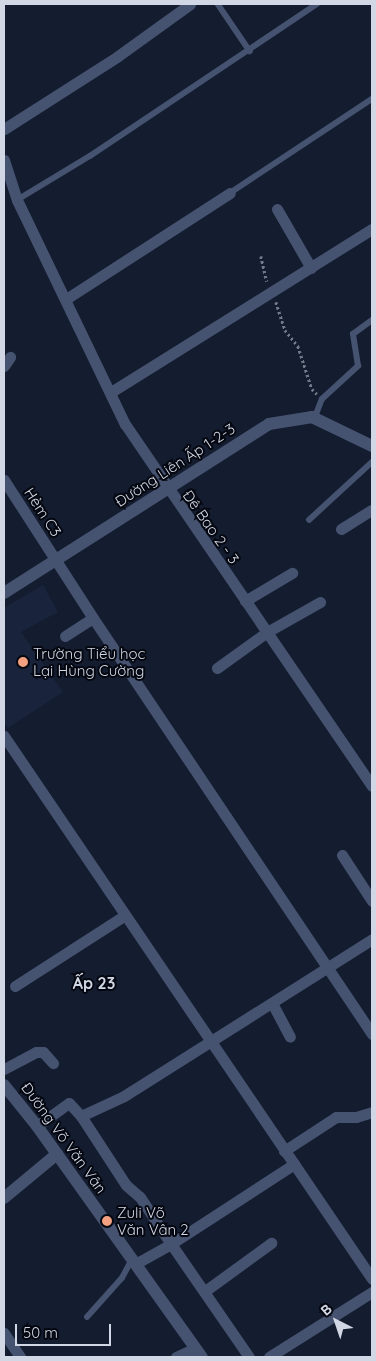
<!DOCTYPE html>
<html>
<head>
<meta charset="utf-8">
<style>
	body { margin:0 }
	#map { position:relative; width:376px; height:1361px; overflow:hidden; background:#141c2f; font-family:Quicksand,sans-serif }
	div>[style] { position:absolute }
	.built>* { inset:0; background:#19233c }
	.path>* { height:2.5px; margin-top:-1.25px; transform-origin:0; background:repeating-linear-gradient(90deg,#727989 0 2.5px,transparent 0 5px) }
	.service>* { height:5.5px; margin:-2.75px; padding:0 2.75px; transform-origin:2.75px; border-radius:2.75px; background:#465370 }
	.minor>* { height:11px; margin:-5.5px; padding:0 5.5px; transform-origin:5.5px; border-radius:5.5px; background:#465370 }
	.tertiary>* { height:12px; margin:-6px; padding:0 6px; transform-origin:6px; border-radius:6px; background:#465370 }
	.dots>* { width:14px; height:14px; translate:-50% -50%; box-sizing:border-box; border:2px solid #04070f; border-radius:50% }
	span { translate:-50% -50%; white-space:nowrap; text-align:center; line-height:1.15; -webkit-text-stroke:4px #04070f; paint-order:stroke }
	.street-label { font-size:15px; color:#d1d7e4 }
	.poi-label { font-size:15px; color:#d1d7e4 }
	.left { translate:0 -50%; text-align:left }
	.neighbourhood-label { font-size:16px; color:#d1d7e4; font-weight:700 }
	.frame { position:absolute; inset:0; border:5px solid #d1d7e4; pointer-events:none }
	.north { position:absolute; left:311px; top:1296px; width:50px; height:50px; -webkit-text-stroke:4px #04070f; paint-order:stroke; rotate:319deg; font-size:14px; font-weight:700; line-height:20px; text-align:center; color:#d1d7e4 }
	.north::after { content:''; display:block; margin:auto; width:18px; height:22px; background:#d1d7e4; clip-path:polygon(50% 0,100% 100%,50% 72%,0 100%) }
	.scale { position:absolute; left:15px; top:1324px; width:96px; height:22px; box-sizing:border-box; border:2px solid #d1d7e4; border-top:0; padding-left:6px; font-size:15px; line-height:18px; white-space:nowrap; color:#d1d7e4; -webkit-text-stroke:4px #04070f; paint-order:stroke }
</style>
</head>
<body>
<div id="map">
	<div class="built">
		<i style="clip-path:polygon(43px 585px,58px 612px,21px 632px,63px 692px,8px 728px,4px 722px,4px 608px)"></i>
	</div>
	<div class="path">
		<i style="left:261px;top:256px;width:26px;rotate:77deg"></i>
		<i style="left:276px;top:302px;width:29px;rotate:72deg"></i>
		<i style="left:285px;top:330px;width:21px;rotate:51deg"></i>
		<i style="left:298px;top:346px;width:45px;rotate:72deg"></i>
		<i style="left:312px;top:389px;width:7px;rotate:45deg"></i>
	</div>
	<div class="service">
		<i style="left:218px;top:4px;width:57px;rotate:55.8deg"></i>
		<i style="left:230px;top:193px;width:170px;rotate:-33.5deg"></i>
		<i style="left:17px;top:200px;width:85px;rotate:-31.1deg"></i>
		<i style="left:90px;top:156px;width:273px;rotate:-33.8deg"></i>
		<i style="left:315px;top:417px;width:19px;rotate:-69deg"></i>
		<i style="left:322px;top:399px;width:49px;rotate:-42.5deg"></i>
		<i style="left:358px;top:366px;width:32px;rotate:-99deg"></i>
		<i style="left:353px;top:334px;width:24px;rotate:-36deg"></i>
		<i style="left:309px;top:520px;width:86px;rotate:-42.6deg"></i>
		<i style="left:87px;top:1317px;width:52px;rotate:-48.1deg"></i>
		<i style="left:122px;top:1278px;width:21px;rotate:-62deg"></i>
	</div>
	<div class="minor">
		<i style="left:4px;top:129px;width:135px;rotate:-32.6deg"></i>
		<i style="left:118px;top:56px;width:89px;rotate:-35.8deg"></i>
		<i style="left:4px;top:160px;width:42px;rotate:72deg"></i>
		<i style="left:17px;top:200px;width:249px;rotate:64.3deg"></i>
		<i style="left:125px;top:424px;width:438px;rotate:55.7deg"></i>
		<i style="left:277px;top:209px;width:68px;rotate:60deg"></i>
		<i style="left:66px;top:299px;width:195px;rotate:-32.9deg"></i>
		<i style="left:4px;top:366px;width:11px;rotate:-56deg"></i>
		<i style="left:111px;top:392px;width:308px;rotate:-32deg"></i>
		<i style="left:4px;top:480px;width:164px;rotate:57.2deg"></i>
		<i style="left:93px;top:618px;width:501px;rotate:56.15deg"></i>
		<i style="left:341px;top:529px;width:36px;rotate:-32deg"></i>
		<i style="left:245px;top:601px;width:55px;rotate:-30.8deg"></i>
		<i style="left:65px;top:636px;width:33px;rotate:-33deg"></i>
		<i style="left:217px;top:668px;width:62px;rotate:-35.8deg"></i>
		<i style="left:267px;top:632px;width:61px;rotate:-29.5deg"></i>
		<i style="left:4px;top:736px;width:656px;rotate:55.87deg"></i>
		<i style="left:342px;top:855px;width:55px;rotate:56.9deg"></i>
		<i style="left:15px;top:986px;width:131px;rotate:-32.8deg"></i>
		<i style="left:272px;top:1003px;width:38px;rotate:62deg"></i>
		<i style="left:4px;top:1069px;width:36px;rotate:-28deg"></i>
		<i style="left:36px;top:1052px;width:7px"></i>
		<i style="left:43px;top:1052px;width:15px;rotate:48deg"></i>
		<i style="left:81px;top:1116px;width:82px;rotate:56.9deg"></i>
		<i style="left:126px;top:1185px;width:18px;rotate:41deg"></i>
		<i style="left:140px;top:1197px;width:56px;rotate:56.6deg"></i>
		<i style="left:171px;top:1244px;width:41px;rotate:150.9deg"></i>
		<i style="left:37px;top:1126px;width:39px;rotate:-36deg"></i>
		<i style="left:69px;top:1103px;width:18px;rotate:47deg"></i>
		<i style="left:81px;top:1116px;width:47px;rotate:-24.9deg"></i>
		<i style="left:124px;top:1096px;width:294px;rotate:-32.3deg"></i>
		<i style="left:284px;top:1151px;width:62px;rotate:-33.2deg"></i>
		<i style="left:336px;top:1117px;width:20px"></i>
		<i style="left:356px;top:1117px;width:17px;rotate:-17deg"></i>
		<i style="left:205px;top:1291px;width:82px;rotate:-36deg"></i>
		<i style="left:4px;top:1333px;width:29px;rotate:56deg"></i>
		<i style="left:176px;top:1357px;width:21px;rotate:-25deg"></i>
		<i style="left:249px;top:1357px;width:137px;rotate:-124.6deg"></i>
		<i style="left:171px;top:1244px;width:147px;rotate:-33deg"></i>
		<i style="left:269px;top:1357px;width:122px;rotate:-32.3deg"></i>
	</div>
	<div class="tertiary">
		<i style="left:4px;top:593px;width:314px;rotate:-32.5deg"></i>
		<i style="left:269px;top:424px;width:44px;rotate:-9.2deg"></i>
		<i style="left:312px;top:417px;width:67px;rotate:25.8deg"></i>
		<i style="left:4px;top:1085px;width:53px;rotate:51.2deg"></i>
		<i style="left:37px;top:1126px;width:284px;rotate:54.5deg"></i>
		<i style="left:4px;top:1198px;width:69px;rotate:-39.7deg"></i>
	</div>
	<div class="dots">
		<i style="left:23px;top:662px;background:#f3a081"></i>
		<i style="left:107px;top:1221px;background:#f3a081"></i>
	</div>
	<div class="street-label">
		<span style="left:175px;top:465px;rotate:-33deg">Đường Liên Ấp 1-2-3</span>
		<span style="left:43px;top:512px;rotate:57deg">Hẻm C3</span>
		<span style="left:211px;top:527px;rotate:55deg">Đê Bao 2 - 3</span>
		<span style="left:64px;top:1138px;rotate:54deg">Đường Võ Văn Vân</span>
	</div>
	<div class="poi-label">
		<span class="left" style="left:33px;top:662px">Trường Tiểu học<br>Lại Hùng Cường</span>
		<span class="left" style="left:117px;top:1221px">Zuli Võ<br>Văn Vân 2</span>
	</div>
	<div class="neighbourhood-label">
		<span style="left:94px;top:983px">Ấp 23</span>
	</div>
	<div class="frame"></div>
	<div class="north">B</div>
	<div class="scale">50 m</div>
</div>
</body>
</html>
